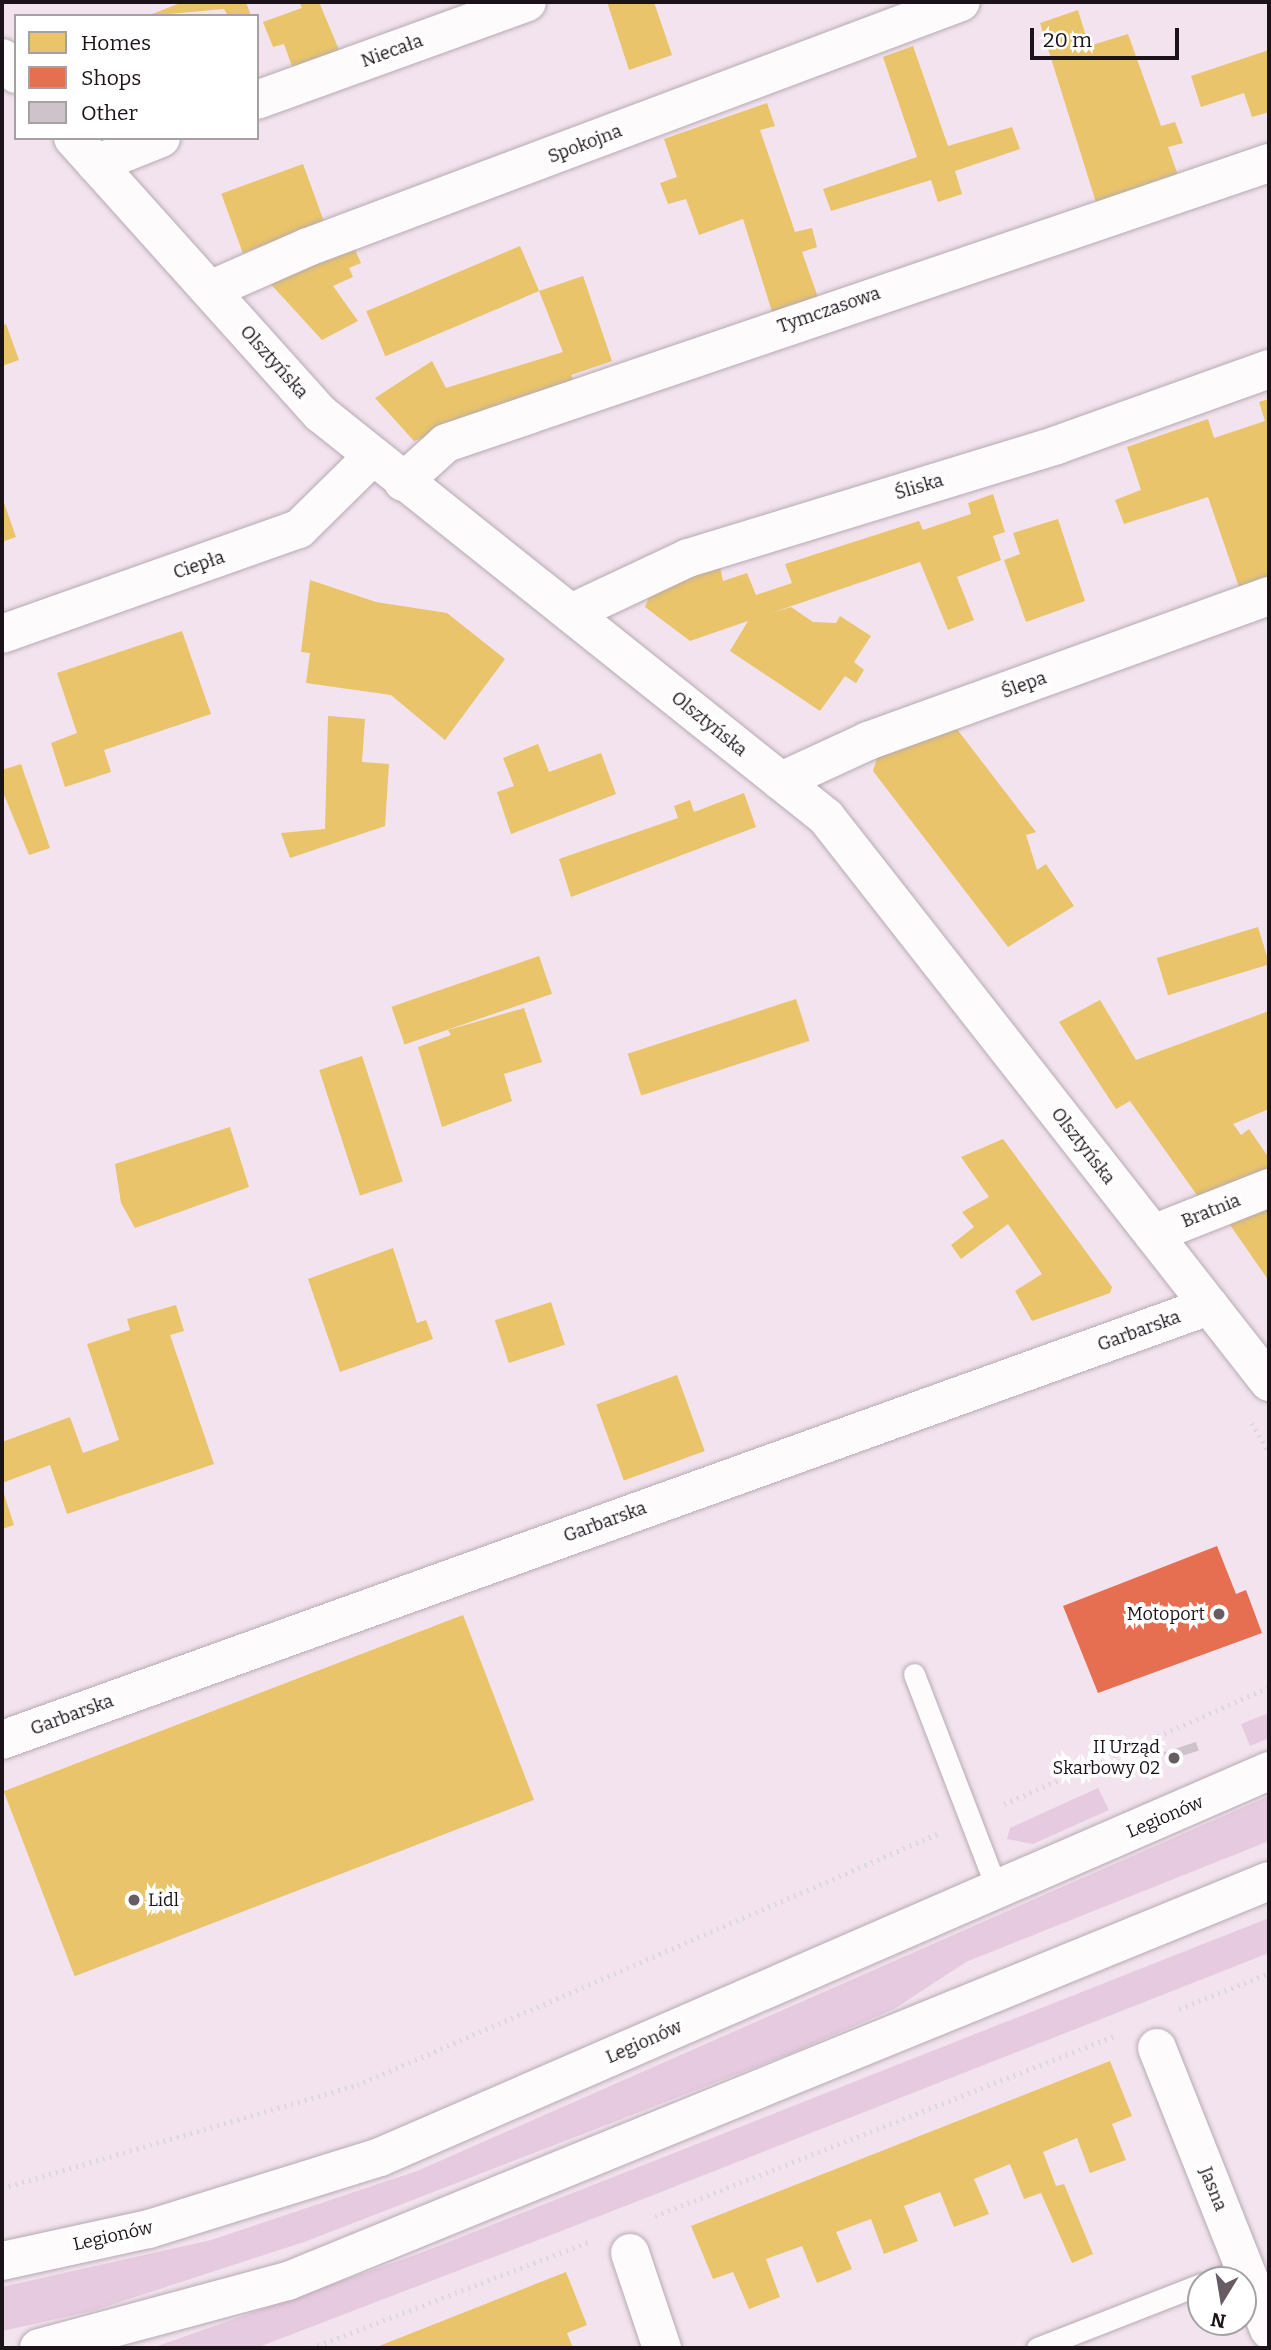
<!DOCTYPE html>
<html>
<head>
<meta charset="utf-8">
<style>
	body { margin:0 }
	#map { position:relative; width:1271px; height:2350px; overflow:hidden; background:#f2e3ee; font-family:Bitter,serif }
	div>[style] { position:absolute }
	.green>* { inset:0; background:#e6cadf }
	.homes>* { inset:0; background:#e9c46a; transform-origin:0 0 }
	.shops>* { inset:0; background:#e76f51 }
	.building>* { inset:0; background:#cec3cb; transform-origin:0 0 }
	.path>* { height:4.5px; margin-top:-2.25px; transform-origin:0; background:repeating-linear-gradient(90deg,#dcd8db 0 2px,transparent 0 7px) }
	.roads { filter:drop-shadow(0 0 2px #b6aab2) drop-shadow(0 0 2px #b6aab2) }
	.lane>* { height:21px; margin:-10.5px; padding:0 10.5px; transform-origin:10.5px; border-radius:10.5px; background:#fdfbfc }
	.street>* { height:38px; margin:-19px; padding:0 19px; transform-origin:19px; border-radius:19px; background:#fdfbfc }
	.secondary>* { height:38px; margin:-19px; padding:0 19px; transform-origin:19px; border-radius:19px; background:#fdfbfc }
	.dots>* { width:19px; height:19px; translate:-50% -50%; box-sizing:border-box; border:4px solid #fff; border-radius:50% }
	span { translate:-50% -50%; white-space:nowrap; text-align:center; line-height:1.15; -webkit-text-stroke:7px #fff; paint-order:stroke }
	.street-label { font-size:18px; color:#1c131a }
	.poi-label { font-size:18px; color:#1c131a }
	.right { translate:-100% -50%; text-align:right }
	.left { translate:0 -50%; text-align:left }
	.frame { position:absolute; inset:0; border:4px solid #1c131a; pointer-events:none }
	.legend { position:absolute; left:14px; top:14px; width:245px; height:126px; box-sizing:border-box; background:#fff; border:2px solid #a4a1a3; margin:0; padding:9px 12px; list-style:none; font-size:21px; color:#1c131a }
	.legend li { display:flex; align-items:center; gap:14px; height:35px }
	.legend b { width:35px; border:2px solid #a4a1a3 }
	.north { position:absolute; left:1187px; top:2266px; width:70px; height:70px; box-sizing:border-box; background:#fff; border:2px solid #a4a1a3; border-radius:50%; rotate:191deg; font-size:19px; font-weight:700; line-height:28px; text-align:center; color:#1c131a }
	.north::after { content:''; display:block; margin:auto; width:24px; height:32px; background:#675c64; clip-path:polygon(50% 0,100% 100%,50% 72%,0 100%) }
	.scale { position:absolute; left:1030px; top:28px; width:149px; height:32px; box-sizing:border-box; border:4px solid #1c131a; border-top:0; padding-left:9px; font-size:21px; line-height:24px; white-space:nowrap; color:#1c131a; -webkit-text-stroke:5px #fff; paint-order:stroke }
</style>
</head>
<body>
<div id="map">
	<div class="green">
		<i style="clip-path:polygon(1269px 1713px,1269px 1738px,1250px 1746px,1241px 1724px)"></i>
		<i style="clip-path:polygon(1098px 1788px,1109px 1810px,1033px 1844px,1007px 1839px,1010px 1828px)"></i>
		<i style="clip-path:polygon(1269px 1796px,1269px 1841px,966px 1962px,894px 2009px,794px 2052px,307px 2241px,92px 2311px,2px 2331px,2px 2287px,211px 2240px,417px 2171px)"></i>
		<i style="clip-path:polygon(1269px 1918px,1269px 1953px,564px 2230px,256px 2348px,152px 2348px,418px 2254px)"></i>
	</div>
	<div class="homes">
		<i style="clip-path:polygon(183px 2px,246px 2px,251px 16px,228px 16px,224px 9px,147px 16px)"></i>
		<i style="clip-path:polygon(299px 2px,319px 2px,342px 57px,295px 75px,284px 44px,273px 47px,263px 22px,302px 8px)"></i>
		<i style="clip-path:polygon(607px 2px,654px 2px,672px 55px,629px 70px)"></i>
		<i style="clip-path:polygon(1078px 10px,1089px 46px,1128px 34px,1161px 126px,1175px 122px,1183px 143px,1168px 147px,1181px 184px,1099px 212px,1040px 23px)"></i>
		<i style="clip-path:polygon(913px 46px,948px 146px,1012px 127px,1020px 149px,955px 171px,962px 194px,938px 202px,931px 180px,831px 211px,823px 189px,917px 157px,883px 57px)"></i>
		<i style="clip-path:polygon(1269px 50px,1269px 112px,1252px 117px,1244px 93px,1201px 107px,1191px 76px)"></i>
		<i style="clip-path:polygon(767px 103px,775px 126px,760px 130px,795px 232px,812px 228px,817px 247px,802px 252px,820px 303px,774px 318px,743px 219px,699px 235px,686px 199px,668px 204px,660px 183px,677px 177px,664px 139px)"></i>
		<i style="left:303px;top:164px;width:63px;height:87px;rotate:70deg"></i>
		<i style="clip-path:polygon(353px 245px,361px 263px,349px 268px,353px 277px,333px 286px,358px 321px,322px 340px,267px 280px)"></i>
		<i style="left:520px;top:246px;width:49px;height:167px;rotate:67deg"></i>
		<i style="clip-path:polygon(583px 276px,612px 361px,571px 375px,576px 387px,414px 441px,375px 398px,432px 361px,446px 388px,563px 352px,539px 291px)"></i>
		<i style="clip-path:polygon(6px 324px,19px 360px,2px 366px,2px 326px)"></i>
		<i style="clip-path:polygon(1269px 399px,1269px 583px,1241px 593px,1208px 497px,1124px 524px,1115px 500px,1141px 490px,1127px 447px,1208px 419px,1214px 438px,1265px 421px,1259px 402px)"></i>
		<i style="clip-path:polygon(993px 494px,1005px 532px,993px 536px,1001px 560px,957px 577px,974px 620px,948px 630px,920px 562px,771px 613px,791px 607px,813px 622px,836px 623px,840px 616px,871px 636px,854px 662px,864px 670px,856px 683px,845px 676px,820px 711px,730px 651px,748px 621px,690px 641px,645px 607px,652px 590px,720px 567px,723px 581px,747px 573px,756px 595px,792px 583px,785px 564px,919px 521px,923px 530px,971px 514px,968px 503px)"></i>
		<i style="clip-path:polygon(2px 497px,16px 537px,2px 542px)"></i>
		<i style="clip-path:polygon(1058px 519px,1085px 601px,1026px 622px,1004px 560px,1020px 554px,1013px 533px)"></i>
		<i style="clip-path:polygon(310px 580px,376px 602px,447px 613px,505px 659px,445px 740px,391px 695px,306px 683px,310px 653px,301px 652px)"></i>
		<i style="clip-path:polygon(182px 631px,211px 714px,104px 750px,111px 772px,65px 787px,51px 743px,77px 733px,57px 673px)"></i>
		<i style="clip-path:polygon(328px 716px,365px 719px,362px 762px,389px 764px,385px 826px,290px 858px,281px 833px,325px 829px)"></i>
		<i style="clip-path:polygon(953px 724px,1036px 832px,1026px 835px,1037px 870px,1046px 864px,1074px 906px,1008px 947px,873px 771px,879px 751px)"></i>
		<i style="clip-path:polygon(538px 744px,549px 772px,601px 753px,616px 794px,511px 834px,497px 792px,514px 786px,503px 758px)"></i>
		<i style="clip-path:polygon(21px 764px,50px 848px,29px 855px,2px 790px,2px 770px)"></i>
		<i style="clip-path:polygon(744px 793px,756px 827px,571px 897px,559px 859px,678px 818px,674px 806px,690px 800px,694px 812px)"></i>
		<i style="left:1258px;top:927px;width:39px;height:106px;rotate:73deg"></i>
		<i style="left:539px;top:956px;width:40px;height:156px;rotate:71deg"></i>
		<i style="left:796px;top:999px;width:44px;height:177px;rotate:72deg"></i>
		<i style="clip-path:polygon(1100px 1000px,1136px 1060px,1269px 1011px,1269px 1109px,1233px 1124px,1241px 1135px,1249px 1129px,1269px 1158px,1269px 1174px,1199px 1198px,1130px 1101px,1116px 1109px,1059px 1022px)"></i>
		<i style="clip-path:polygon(524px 1008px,542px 1062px,504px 1074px,512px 1101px,442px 1127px,418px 1047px,451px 1035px,448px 1030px)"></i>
		<i style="left:362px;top:1056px;width:132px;height:45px;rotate:72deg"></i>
		<i style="clip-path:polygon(230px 1127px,249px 1187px,135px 1228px,121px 1203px,115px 1164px)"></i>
		<i style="clip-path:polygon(1003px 1139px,1112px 1287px,1110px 1293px,1032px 1321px,1015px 1291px,1042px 1274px,1008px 1224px,961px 1259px,951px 1245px,974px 1227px,962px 1212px,989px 1197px,961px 1157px)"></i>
		<i style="clip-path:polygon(1269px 1207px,1269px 1281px,1228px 1222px)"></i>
		<i style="clip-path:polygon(393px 1248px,417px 1323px,426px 1320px,433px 1339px,340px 1372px,308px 1279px)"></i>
		<i style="left:551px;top:1302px;width:45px;height:59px;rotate:72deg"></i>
		<i style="clip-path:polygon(176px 1305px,184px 1331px,170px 1335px,214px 1464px,67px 1514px,50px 1465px,2px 1483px,2px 1442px,70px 1417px,83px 1453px,119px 1440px,87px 1344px,130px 1330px,127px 1319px)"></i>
		<i style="left:677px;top:1375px;width:81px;height:86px;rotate:70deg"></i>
		<i style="clip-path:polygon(2px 1488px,14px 1525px,2px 1529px)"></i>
		<i style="left:463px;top:1615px;width:198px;height:492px;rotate:69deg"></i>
		<i style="clip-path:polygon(1110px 2061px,1132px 2116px,1112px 2124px,1126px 2160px,1090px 2173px,1077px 2138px,1043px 2152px,1056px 2186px,1064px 2184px,1093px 2254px,1072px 2263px,1041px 2193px,1024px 2199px,1010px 2164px,974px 2179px,989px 2214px,954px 2227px,940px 2192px,904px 2206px,918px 2241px,884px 2254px,871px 2219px,836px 2232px,852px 2269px,817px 2283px,802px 2246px,766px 2259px,780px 2297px,749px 2309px,733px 2272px,713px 2279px,691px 2226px)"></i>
		<i style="clip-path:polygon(566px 2272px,587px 2325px,567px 2333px,573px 2348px,374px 2348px)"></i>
	</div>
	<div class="shops">
		<i style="clip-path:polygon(1217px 1546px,1236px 1594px,1246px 1590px,1262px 1633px,1098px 1693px,1063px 1606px)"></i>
	</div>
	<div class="building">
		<i style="left:1196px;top:1742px;width:9px;height:34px;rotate:72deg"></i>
	</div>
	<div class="path">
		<i style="left:1252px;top:1423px;width:34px;rotate:60deg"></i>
		<i style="left:1004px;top:1804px;width:290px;rotate:-23.8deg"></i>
		<i style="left:1179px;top:2009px;width:97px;rotate:-21.8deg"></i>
		<i style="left:2px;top:2188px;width:370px;rotate:-16.2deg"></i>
		<i style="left:357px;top:2085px;width:634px;rotate:-23.41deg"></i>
		<i style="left:655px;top:2216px;width:495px;rotate:-21.4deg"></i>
		<i style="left:311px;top:2348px;width:297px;rotate:-20.9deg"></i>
	</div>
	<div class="roads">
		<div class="lane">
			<i style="left:914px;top:1674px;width:230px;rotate:68.9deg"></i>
			<i style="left:1212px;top:2280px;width:35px;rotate:-20deg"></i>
			<i style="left:1037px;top:2348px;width:176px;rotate:-21.3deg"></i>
		</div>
		<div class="street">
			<i style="left:2px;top:58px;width:21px;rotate:49deg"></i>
			<i style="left:257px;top:100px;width:287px;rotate:-19.9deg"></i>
			<i style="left:73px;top:138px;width:371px;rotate:48.1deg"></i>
			<i style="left:321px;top:414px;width:646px;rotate:38.59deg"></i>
			<i style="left:826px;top:817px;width:718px;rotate:51.9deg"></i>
			<i style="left:96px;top:164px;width:70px;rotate:-21.8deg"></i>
			<i style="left:210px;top:290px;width:107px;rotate:-23.7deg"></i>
			<i style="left:308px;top:247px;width:697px;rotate:-20.57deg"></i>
			<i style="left:403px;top:482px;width:58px;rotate:-42.2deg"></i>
			<i style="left:446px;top:443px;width:869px;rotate:-18.79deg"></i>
			<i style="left:571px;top:613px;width:129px;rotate:-25.2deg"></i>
			<i style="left:688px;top:558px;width:386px;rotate:-17deg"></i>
			<i style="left:1057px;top:445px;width:225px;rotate:-19.7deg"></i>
			<i style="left:2px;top:634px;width:315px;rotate:-19.5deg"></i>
			<i style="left:299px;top:529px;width:103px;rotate:-44.6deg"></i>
			<i style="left:781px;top:781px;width:96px;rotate:-24.7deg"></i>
			<i style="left:868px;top:741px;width:426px;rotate:-19.9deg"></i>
			<i style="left:1153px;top:1234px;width:125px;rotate:-21.6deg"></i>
			<i style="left:2px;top:1740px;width:1283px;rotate:-19.78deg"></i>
			<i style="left:1157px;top:2048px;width:303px;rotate:68.3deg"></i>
			<i style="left:630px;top:2253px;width:100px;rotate:71.4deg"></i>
		</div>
		<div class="secondary">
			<i style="left:2px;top:2261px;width:150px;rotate:-12.3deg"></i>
			<i style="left:149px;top:2229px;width:242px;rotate:-17.3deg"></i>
			<i style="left:380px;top:2157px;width:969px;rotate:-23.47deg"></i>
			<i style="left:39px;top:2348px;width:258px;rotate:-15.1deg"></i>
			<i style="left:288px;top:2281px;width:1059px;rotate:-22.18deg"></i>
		</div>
	</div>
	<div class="dots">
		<i style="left:1219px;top:1614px;background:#675c64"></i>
		<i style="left:1174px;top:1758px;background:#675c64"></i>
		<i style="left:134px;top:1900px;background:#675c64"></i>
	</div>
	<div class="street-label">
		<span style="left:392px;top:51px;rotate:-20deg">Niecała</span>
		<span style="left:585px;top:144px;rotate:-21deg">Spokojna</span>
		<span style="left:829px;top:310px;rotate:-19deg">Tymczasowa</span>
		<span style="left:274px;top:362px;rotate:48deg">Olsztyńska</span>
		<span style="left:919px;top:487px;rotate:-17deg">Śliska</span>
		<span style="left:199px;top:565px;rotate:-19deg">Ciepła</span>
		<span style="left:1024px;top:685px;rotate:-20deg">Ślepa</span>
		<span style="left:709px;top:724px;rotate:39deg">Olsztyńska</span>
		<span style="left:1083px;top:1146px;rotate:52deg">Olsztyńska</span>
		<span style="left:1211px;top:1211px;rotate:-22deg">Bratnia</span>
		<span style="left:1139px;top:1331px;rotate:-20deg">Garbarska</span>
		<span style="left:605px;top:1522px;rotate:-20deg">Garbarska</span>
		<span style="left:72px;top:1715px;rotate:-20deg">Garbarska</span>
		<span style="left:1165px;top:1817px;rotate:-23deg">Legionów</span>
		<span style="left:644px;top:2042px;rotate:-24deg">Legionów</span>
		<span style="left:1213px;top:2189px;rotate:68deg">Jasna</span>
		<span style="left:113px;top:2236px;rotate:-13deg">Legionów</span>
	</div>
	<div class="poi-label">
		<span class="right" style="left:1205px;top:1614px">Motoport</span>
		<span class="right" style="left:1160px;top:1758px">II Urząd<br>Skarbowy 02</span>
		<span class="left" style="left:148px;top:1900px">Lidl</span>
	</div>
	<div class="frame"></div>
	<ul class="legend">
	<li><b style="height:19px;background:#e9c46a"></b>Homes</li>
	<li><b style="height:19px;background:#e76f51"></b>Shops</li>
	<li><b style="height:19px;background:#cec3cb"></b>Other</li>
	</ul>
	<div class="north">N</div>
	<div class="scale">20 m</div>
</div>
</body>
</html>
